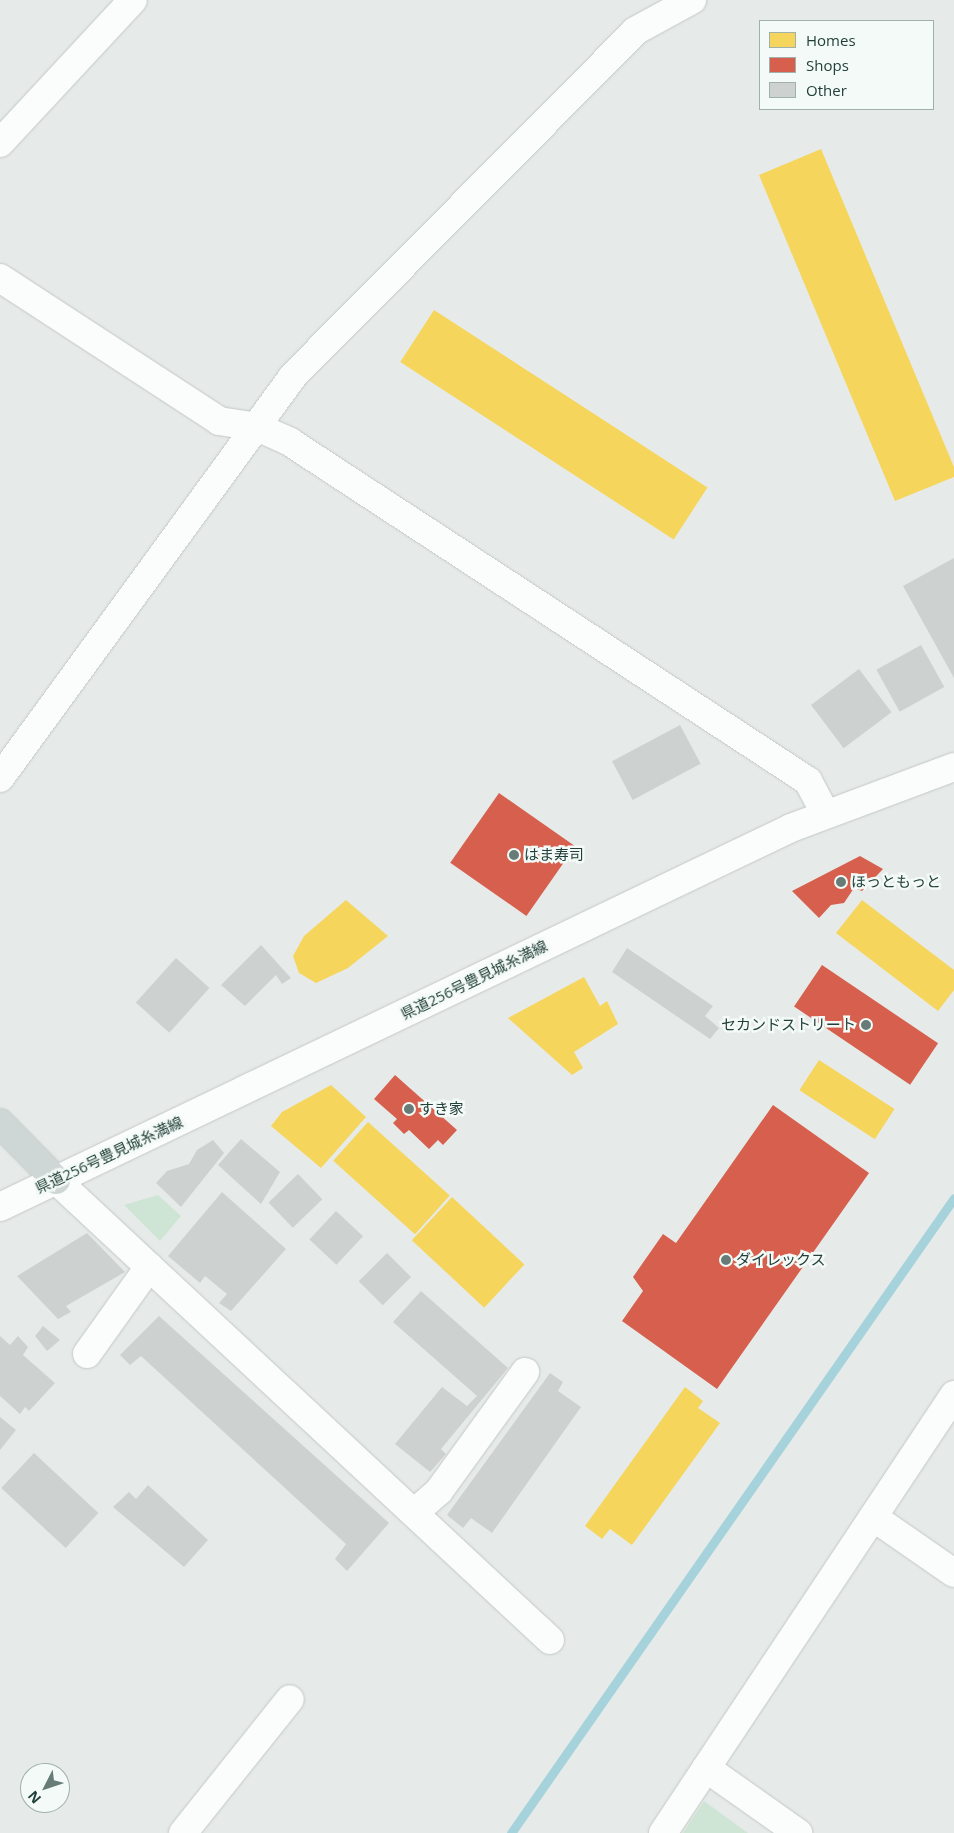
<!DOCTYPE html>
<html>
<head>
<meta charset="utf-8">
<style>
	body { margin:0 }
	#map { position:relative; width:954px; height:1833px; overflow:hidden; background:#e6ebe9; font-family:"Open Sans","Noto Sans JP",sans-serif }
	div>[style] { position:absolute }
	.green>* { inset:0; background:#cee5d6 }
	.homes>* { inset:0; background:#f6d55c; transform-origin:0 0 }
	.shops>* { inset:0; background:#d6604d; transform-origin:0 0 }
	.stream>* { height:9px; margin:-4.5px; padding:0 4.5px; transform-origin:4.5px; border-radius:4.5px; background:#a5d2db }
	.building>* { inset:0; background:#cdd2d0; transform-origin:0 0 }
	.roads { filter:drop-shadow(0 0 1px #c3c8c6) drop-shadow(0 0 1px #c3c8c6) }
	.street>* { height:28px; margin:-14px; padding:0 14px; transform-origin:14px; border-radius:14px; background:#fbfcfc }
	.secondary>* { height:28px; margin:-14px; padding:0 14px; transform-origin:14px; border-radius:14px; background:#fbfcfc }
	.primary>* { height:28px; margin:-14px; padding:0 14px; transform-origin:14px; border-radius:14px; background:#ced7d5 }
	.dots>* { width:14px; height:14px; translate:-50% -50%; box-sizing:border-box; border:2px solid #f4faf7; border-radius:50% }
	span { translate:-50% -50%; white-space:nowrap; text-align:center; line-height:1.15; -webkit-text-stroke:5px #f4faf7; paint-order:stroke }
	.poi-label { font-size:15px; color:#224039 }
	.left { translate:0 -50%; text-align:left }
	.right { translate:-100% -50%; text-align:right }
	.street-label { font-size:15px; color:#224039 }
	.legend { position:absolute; left:759px; top:20px; width:175px; height:90px; box-sizing:border-box; background:#f4faf7; border:1px solid #a0b0ab; margin:0; padding:6px 9px; list-style:none; font-size:15px; color:#224039 }
	.legend li { display:flex; align-items:center; gap:10px; height:25px }
	.legend b { width:25px; border:1px solid #a0b0ab }
	.north { position:absolute; left:20px; top:1763px; width:50px; height:50px; box-sizing:border-box; background:#f4faf7; border:1px solid #a0b0ab; border-radius:50%; rotate:229deg; font-size:14px; font-weight:700; line-height:20px; text-align:center; color:#224039 }
	.north::after { content:''; display:block; margin:auto; width:18px; height:22px; background:#677c77; clip-path:polygon(50% 0,100% 100%,50% 72%,0 100%) }
</style>
</head>
<body>
<div id="map">
	<div class="green">
		<i style="clip-path:polygon(158px 1195px,181px 1216px,160px 1241px,124px 1205px)"></i>
		<i style="clip-path:polygon(704px 1801px,748px 1833px,683px 1833px)"></i>
	</div>
	<div class="homes">
		<i style="clip-path:polygon(821px 149px,954px 467px,954px 477px,895px 501px,759px 175px)"></i>
		<i style="left:434px;top:310px;width:326px;height:62px;rotate:33deg"></i>
		<i style="clip-path:polygon(346px 900px,388px 936px,348px 968px,316px 983px,299px 973px,293px 956px,304px 936px)"></i>
		<i style="clip-path:polygon(862px 900px,954px 970px,954px 990px,938px 1011px,836px 933px)"></i>
		<i style="clip-path:polygon(584px 977px,600px 1006px,607px 1001px,618px 1024px,574px 1052px,583px 1068px,572px 1075px,508px 1018px)"></i>
		<i style="left:819px;top:1060px;width:90px;height:36px;rotate:33deg"></i>
		<i style="clip-path:polygon(331px 1085px,366px 1117px,321px 1168px,271px 1126px,282px 1112px)"></i>
		<i style="left:368px;top:1122px;width:110px;height:52px;rotate:42deg"></i>
		<i style="left:452px;top:1197px;width:99px;height:59px;rotate:43deg"></i>
		<i style="clip-path:polygon(685px 1387px,703px 1401px,698px 1408px,720px 1423px,632px 1545px,610px 1529px,602px 1539px,585px 1526px)"></i>
	</div>
	<div class="shops">
		<i style="left:499px;top:793px;width:93px;height:85px;rotate:35deg"></i>
		<i style="clip-path:polygon(860px 856px,883px 869px,862px 891px,854px 888px,844px 903px,831px 905px,819px 918px,792px 891px)"></i>
		<i style="left:822px;top:965px;width:140px;height:50px;rotate:34deg"></i>
		<i style="clip-path:polygon(395px 1075px,457px 1130px,443px 1145px,438px 1140px,429px 1149px,409px 1130px,404px 1134px,393px 1123px,397px 1119px,374px 1099px)"></i>
		<i style="clip-path:polygon(773px 1105px,869px 1173px,717px 1389px,622px 1321px,643px 1291px,633px 1277px,663px 1234px,676px 1243px)"></i>
	</div>
	<div class="stream">
		<i style="left:511px;top:1833px;width:774px;rotate:-55.1deg"></i>
	</div>
	<div class="building">
		<i style="clip-path:polygon(954px 558px,954px 678px,903px 586px)"></i>
		<i style="left:921px;top:645px;width:48px;height:51px;rotate:61deg"></i>
		<i style="left:859px;top:669px;width:54px;height:60px;rotate:53deg"></i>
		<i style="left:680px;top:725px;width:44px;height:77px;rotate:62deg"></i>
		<i style="clip-path:polygon(261px 945px,291px 978px,282px 984px,276px 975px,245px 1006px,221px 985px)"></i>
		<i style="clip-path:polygon(627px 948px,713px 1006px,705px 1016px,719px 1028px,710px 1039px,612px 972px)"></i>
		<i style="left:176px;top:958px;width:45px;height:60px;rotate:42deg"></i>
		<i style="clip-path:polygon(241px 1139px,280px 1172px,261px 1204px,218px 1165px)"></i>
		<i style="clip-path:polygon(213px 1140px,224px 1153px,181px 1207px,156px 1183px,167px 1171px,189px 1164px,197px 1150px)"></i>
		<i style="left:298px;top:1174px;width:35px;height:41px;rotate:46deg"></i>
		<i style="clip-path:polygon(222px 1192px,286px 1249px,231px 1311px,219px 1303px,227px 1294px,205px 1276px,200px 1283px,168px 1256px)"></i>
		<i style="left:336px;top:1211px;width:37px;height:39px;rotate:43deg"></i>
		<i style="clip-path:polygon(87px 1233px,125px 1272px,66px 1306px,71px 1312px,58px 1319px,17px 1276px)"></i>
		<i style="left:387px;top:1253px;width:34px;height:40px;rotate:45deg"></i>
		<i style="clip-path:polygon(421px 1291px,508px 1368px,441px 1449px,446px 1454px,430px 1472px,395px 1444px,442px 1387px,467px 1406px,477px 1396px,393px 1322px)"></i>
		<i style="clip-path:polygon(159px 1316px,389px 1523px,347px 1571px,335px 1559px,346px 1544px,141px 1356px,130px 1365px,120px 1355px)"></i>
		<i style="clip-path:polygon(43px 1326px,60px 1340px,47px 1351px,35px 1336px)"></i>
		<i style="clip-path:polygon(0 1336px,10px 1345px,18px 1336px,28px 1347px,23px 1355px,55px 1383px,29px 1411px,25px 1407px,20px 1414px,0 1396px)"></i>
		<i style="clip-path:polygon(550px 1373px,563px 1382px,558px 1391px,581px 1407px,492px 1533px,471px 1518px,463px 1528px,447px 1515px)"></i>
		<i style="clip-path:polygon(0 1417px,16px 1430px,0 1450px)"></i>
		<i style="left:34px;top:1453px;width:88px;height:48px;rotate:43deg"></i>
		<i style="clip-path:polygon(148px 1485px,208px 1540px,184px 1567px,113px 1507px,129px 1492px,136px 1499px)"></i>
	</div>
	<div class="roads">
		<div class="street">
			<i style="left:0;top:143px;width:195px;rotate:-47.1deg"></i>
			<i style="left:0;top:278px;width:262px;rotate:33.1deg"></i>
			<i style="left:219px;top:421px;width:38px;rotate:9deg"></i>
			<i style="left:257px;top:427px;width:36px;rotate:24deg"></i>
			<i style="left:290px;top:442px;width:619px;rotate:33.2deg"></i>
			<i style="left:808px;top:781px;width:36px;rotate:62deg"></i>
			<i style="left:0;top:778px;width:496px;rotate:-53.9deg"></i>
			<i style="left:292px;top:377px;width:487px;rotate:-45.2deg"></i>
			<i style="left:635px;top:31px;width:65px;rotate:-28.5deg"></i>
			<i style="left:56px;top:1180px;width:675px;rotate:42.96deg"></i>
			<i style="left:87px;top:1354px;width:107px;rotate:-54.5deg"></i>
			<i style="left:415px;top:1512px;width:32px;rotate:-41deg"></i>
			<i style="left:439px;top:1491px;width:147px;rotate:-54.1deg"></i>
			<i style="left:873px;top:1517px;width:98px;rotate:34.7deg"></i>
			<i style="left:706px;top:1768px;width:113px;rotate:35.2deg"></i>
			<i style="left:183px;top:1833px;width:171px;rotate:-51.4deg"></i>
		</div>
		<div class="secondary">
			<i style="left:0;top:1207px;width:877px;rotate:-25.6deg"></i>
			<i style="left:791px;top:828px;width:174px;rotate:-20.5deg"></i>
			<i style="left:663px;top:1833px;width:526px;rotate:-56.4deg"></i>
		</div>
		<div class="primary">
			<i style="left:0;top:1123px;width:80px;rotate:45.5deg"></i>
		</div>
	</div>
	<div class="dots">
		<i style="left:514px;top:855px;background:#677c77"></i>
		<i style="left:841px;top:882px;background:#677c77"></i>
		<i style="left:866px;top:1025px;background:#677c77"></i>
		<i style="left:409px;top:1109px;background:#677c77"></i>
		<i style="left:726px;top:1260px;background:#677c77"></i>
	</div>
	<div class="poi-label">
		<span class="left" style="left:524px;top:855px">はま寿司</span>
		<span class="left" style="left:851px;top:882px">ほっともっと</span>
		<span class="right" style="left:856px;top:1025px">セカンドストリート</span>
		<span class="left" style="left:419px;top:1109px">すき家</span>
		<span class="left" style="left:736px;top:1260px">ダイレックス</span>
	</div>
	<div class="street-label">
		<span style="left:474px;top:980px;rotate:-26deg">県道256号豊見城糸満線</span>
		<span style="left:109px;top:1155px;rotate:-25deg">県道256号豊見城糸満線</span>
	</div>
	<ul class="legend">
	<li><b style="height:14px;background:#f6d55c"></b>Homes</li>
	<li><b style="height:14px;background:#d6604d"></b>Shops</li>
	<li><b style="height:14px;background:#cdd2d0"></b>Other</li>
	</ul>
	<div class="north">N</div>
</div>
</body>
</html>
